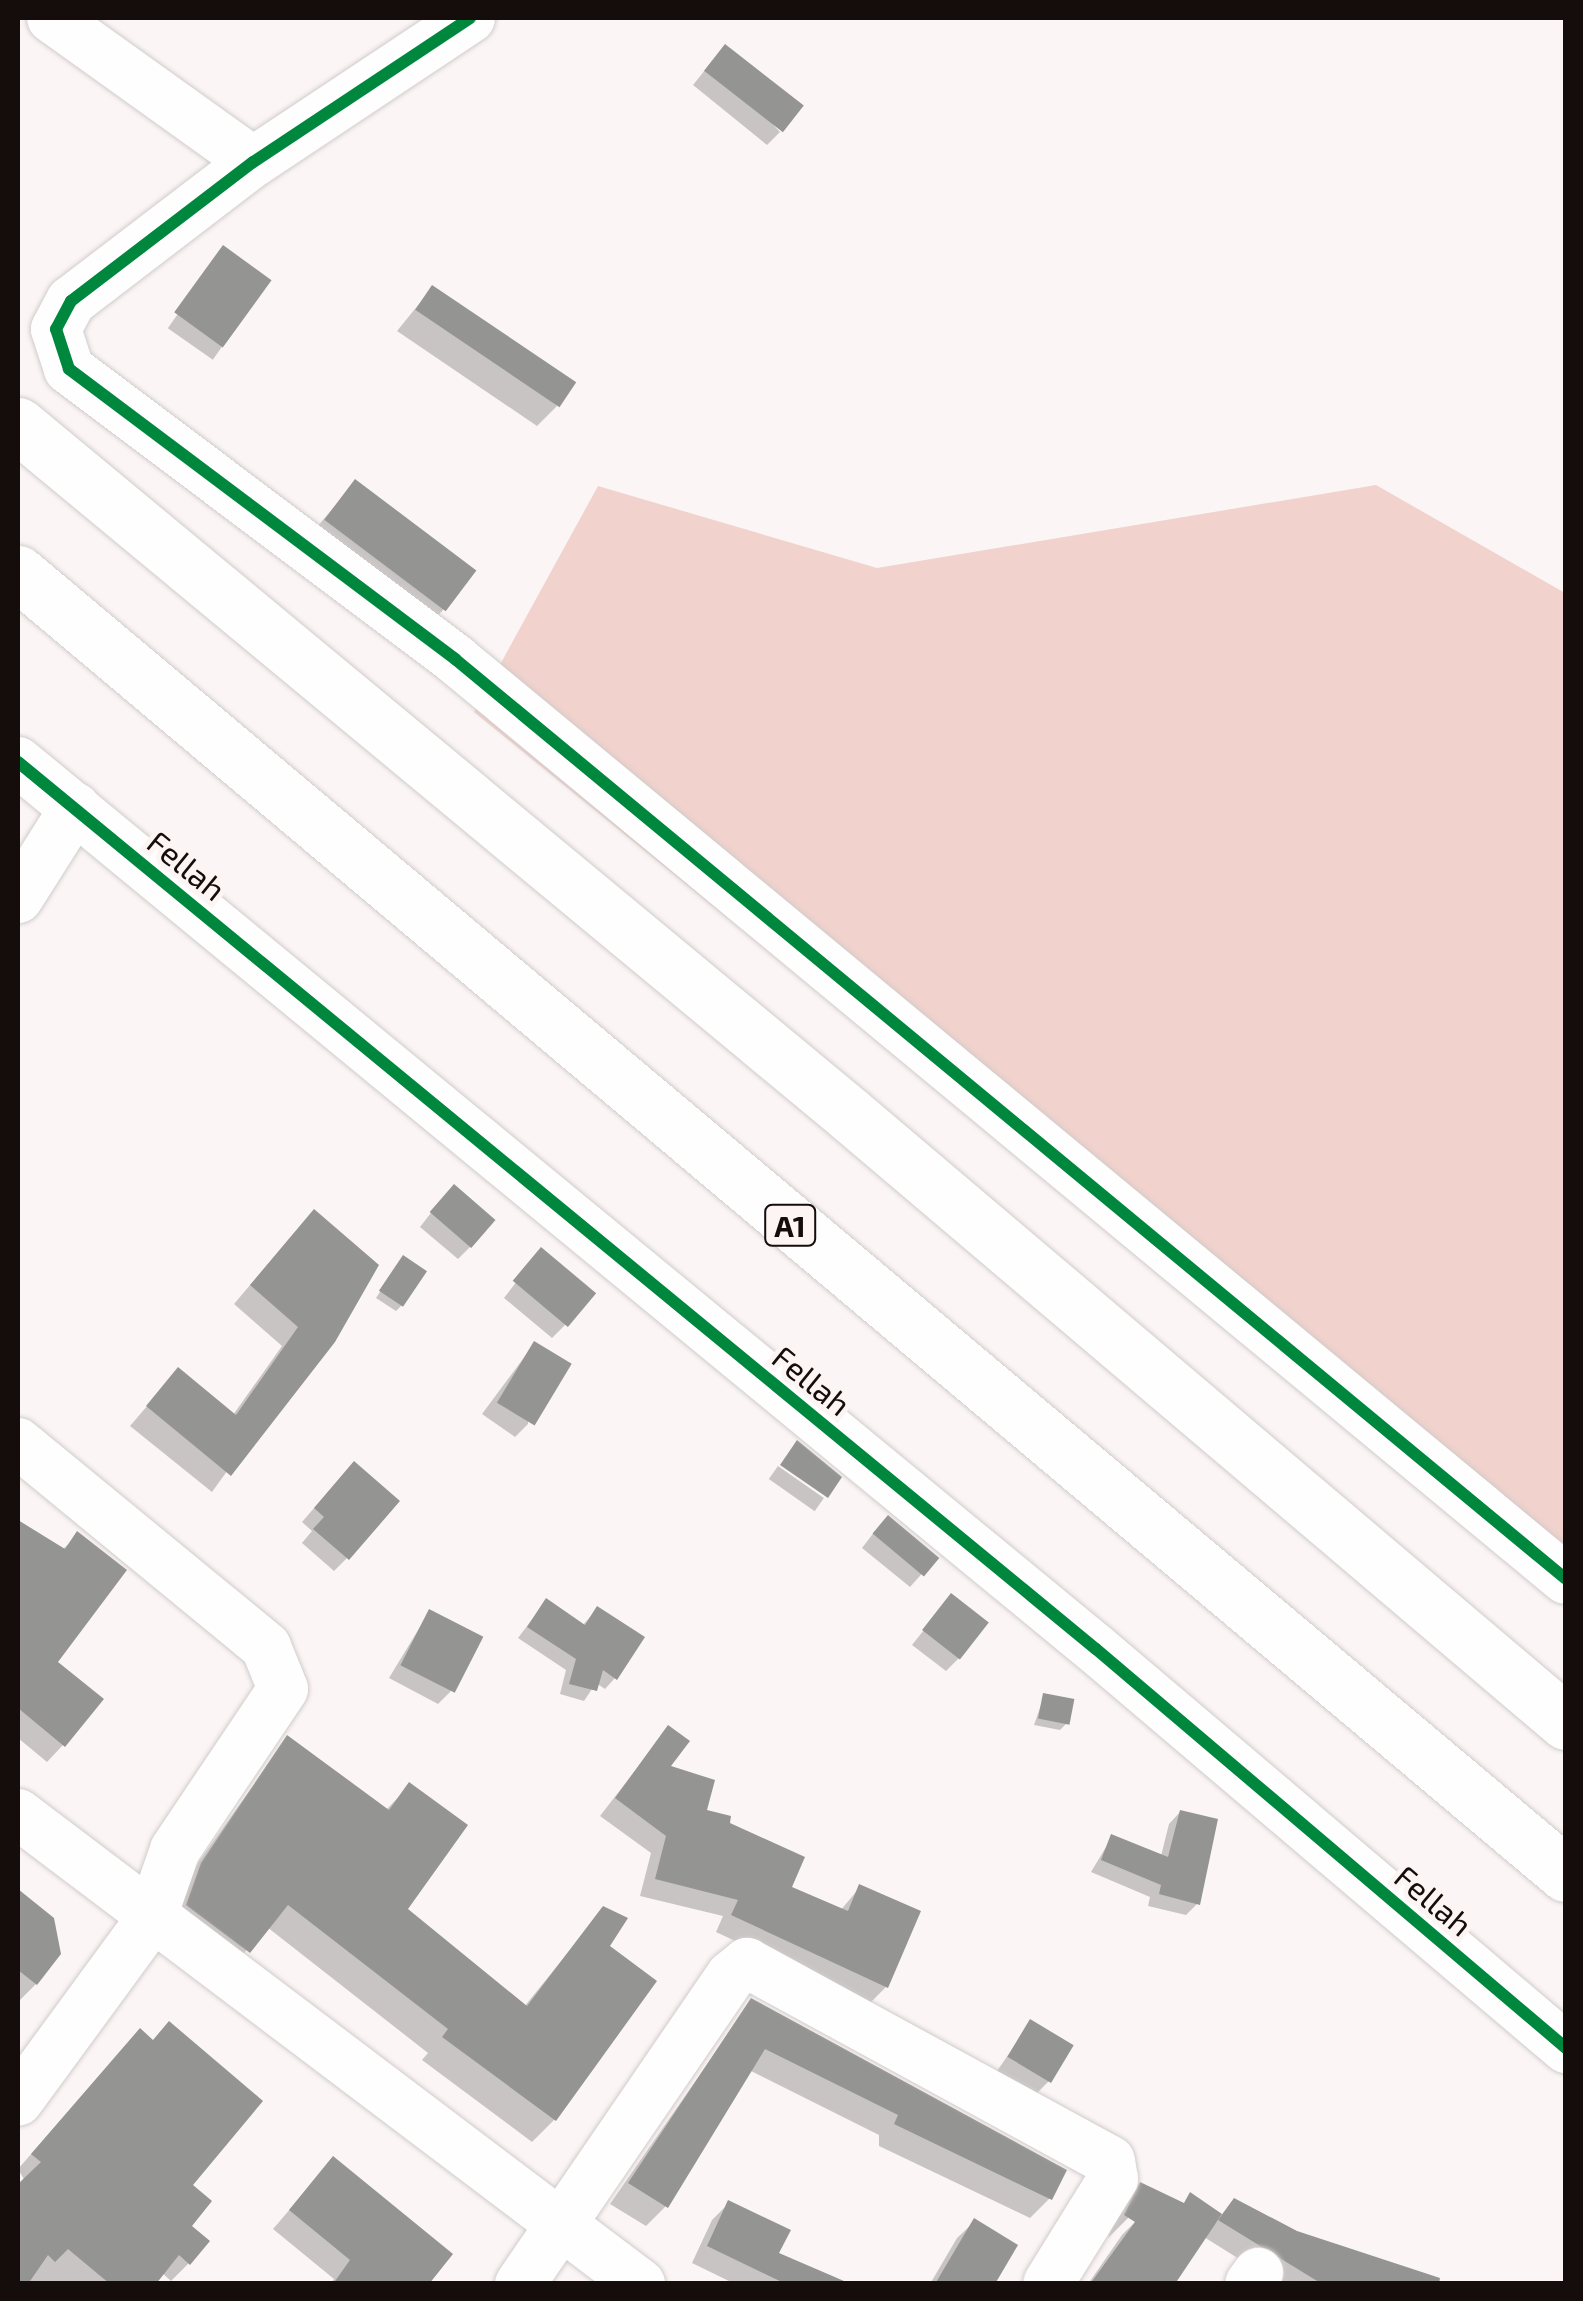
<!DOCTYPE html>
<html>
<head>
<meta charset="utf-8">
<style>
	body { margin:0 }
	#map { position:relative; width:1583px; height:2301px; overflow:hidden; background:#fbf6f5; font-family:"Exo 2",sans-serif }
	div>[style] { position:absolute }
	.green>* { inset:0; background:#f1d2cc }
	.shadow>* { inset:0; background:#0003; transform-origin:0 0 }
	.building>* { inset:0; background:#949493; transform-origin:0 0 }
	.roads { filter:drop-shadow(0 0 2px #d1cbca) drop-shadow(0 0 2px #d1cbca) }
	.minor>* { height:50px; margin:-25px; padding:0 25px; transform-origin:25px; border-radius:25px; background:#fefefe }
	.highway>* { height:55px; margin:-27.5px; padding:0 27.5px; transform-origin:27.5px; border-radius:27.5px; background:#fefefe }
	.cycleway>* { height:12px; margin:-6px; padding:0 6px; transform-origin:6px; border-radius:6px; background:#00873e }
	span { translate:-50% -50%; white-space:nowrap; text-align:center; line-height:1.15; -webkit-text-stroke:10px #fdf5f3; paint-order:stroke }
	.shield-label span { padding:2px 8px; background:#fdf5f3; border:2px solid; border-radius:8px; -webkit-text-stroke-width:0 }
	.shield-label { font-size:30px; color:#140d0c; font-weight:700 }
	.street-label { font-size:32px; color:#140d0c }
	.frame { position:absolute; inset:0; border:20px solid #140d0c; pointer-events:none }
</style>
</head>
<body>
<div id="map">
	<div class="green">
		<i style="clip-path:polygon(1376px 485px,1565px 593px,1565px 1598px,474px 712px,598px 486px,877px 568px)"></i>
	</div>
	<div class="shadow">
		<i style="clip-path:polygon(713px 60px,780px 132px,767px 145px,693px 85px)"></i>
		<i style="left:224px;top:248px;width:55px;height:98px;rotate:35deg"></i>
		<i style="clip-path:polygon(432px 288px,557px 406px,537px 426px,397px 331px)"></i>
		<i style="clip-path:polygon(355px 482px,444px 609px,425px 629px,306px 540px)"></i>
		<i style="clip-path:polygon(441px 1200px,471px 1246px,458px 1259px,420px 1227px)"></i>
		<i style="clip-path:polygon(296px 1231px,376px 1265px,212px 1492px,130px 1426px,178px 1370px,233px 1415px,282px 1346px,234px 1304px)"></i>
		<i style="clip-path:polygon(541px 1250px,565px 1325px,552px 1338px,504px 1298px)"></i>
		<i style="clip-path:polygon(398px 1264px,402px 1305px,396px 1311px,376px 1298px)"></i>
		<i style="clip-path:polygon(534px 1344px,528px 1424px,515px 1437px,482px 1414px)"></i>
		<i style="left:778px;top:1466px;width:56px;height:16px;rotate:35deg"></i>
		<i style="clip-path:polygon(341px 1477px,347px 1558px,334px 1571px,302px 1543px,312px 1531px,302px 1522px)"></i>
		<i style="clip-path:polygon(18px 1523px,62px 1550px,78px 1535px,54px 1662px,63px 1745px,47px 1762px,18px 1738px,18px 1609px,27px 1596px,18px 1591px)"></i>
		<i style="clip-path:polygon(875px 1531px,936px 1558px,910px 1587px,862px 1548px)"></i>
		<i style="clip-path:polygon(951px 1596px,959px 1658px,946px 1671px,912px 1645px)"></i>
		<i style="clip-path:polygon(546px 1601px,582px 1626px,597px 1609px,615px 1678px,605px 1689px,596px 1683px,584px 1701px,560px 1694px,566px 1670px,518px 1638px)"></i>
		<i style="clip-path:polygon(429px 1612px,451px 1691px,438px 1704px,389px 1678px)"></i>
		<i style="clip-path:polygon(1044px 1696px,1066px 1724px,1060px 1730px,1034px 1725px)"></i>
		<i style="clip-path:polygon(668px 1728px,667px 1768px,704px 1811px,789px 1888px,840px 1911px,860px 1887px,886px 1987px,869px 2004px,716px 1932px,723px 1916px,640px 1896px,651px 1853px,600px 1816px)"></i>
		<i style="clip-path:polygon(287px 1738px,386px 1810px,410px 1785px,405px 1910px,524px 2007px,603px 1909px,606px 1947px,554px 2120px,532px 2142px,422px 2060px,428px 2053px,267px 1927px,226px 1973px,166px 1928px,180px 1888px)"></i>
		<i style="clip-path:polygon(1180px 1812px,1198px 1903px,1186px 1915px,1148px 1906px,1150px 1897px,1091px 1872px,1112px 1837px,1161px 1856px,1169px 1824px)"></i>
		<i style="clip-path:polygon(18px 1892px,52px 1919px,36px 1984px,18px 2002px)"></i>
		<i style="clip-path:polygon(751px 2001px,1050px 2198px,1030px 2218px,879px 2146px,879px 2135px,749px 2070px,666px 2206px,646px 2226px,610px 2204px)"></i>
		<i style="clip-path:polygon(1031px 2022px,1049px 2081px,1036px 2094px,997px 2071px)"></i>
		<i style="clip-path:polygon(123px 2049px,189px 2185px,189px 2263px,171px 2281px,162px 2273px,153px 2284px,18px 2284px,18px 2188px,25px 2181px,18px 2169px)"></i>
		<i style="clip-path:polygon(333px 2159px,426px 2284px,331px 2284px,334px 2279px,273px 2229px)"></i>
		<i style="clip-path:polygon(1141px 2185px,1128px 2218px,1108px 2238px,1121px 2204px)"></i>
		<i style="clip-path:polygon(1234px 2201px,1296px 2233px,1384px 2284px,1279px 2284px,1204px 2237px)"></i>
		<i style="clip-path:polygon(729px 2203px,776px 2255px,849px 2284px,735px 2284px,692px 2263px,712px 2220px)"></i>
		<i style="clip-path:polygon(1142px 2215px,1171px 2284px,1088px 2284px,1122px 2235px)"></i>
		<i style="clip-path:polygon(974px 2222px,992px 2284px,930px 2284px,957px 2238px)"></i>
	</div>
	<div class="building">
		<i style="left:725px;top:44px;width:100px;height:34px;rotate:38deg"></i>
		<i style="left:223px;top:245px;width:60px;height:83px;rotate:36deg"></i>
		<i style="left:432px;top:285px;width:174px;height:30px;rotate:34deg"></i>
		<i style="left:355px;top:479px;width:152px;height:51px;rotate:37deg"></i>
		<i style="left:454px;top:1184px;width:55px;height:37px;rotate:41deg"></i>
		<i style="clip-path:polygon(314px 1209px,379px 1265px,335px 1342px,231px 1476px,146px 1406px,178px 1367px,236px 1415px,298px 1327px,250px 1285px)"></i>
		<i style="left:541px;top:1247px;width:72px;height:44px;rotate:40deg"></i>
		<i style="left:403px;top:1255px;width:29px;height:43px;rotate:34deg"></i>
		<i style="left:534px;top:1341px;width:44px;height:72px;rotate:31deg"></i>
		<i style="clip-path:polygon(797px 1440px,842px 1477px,828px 1498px,780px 1465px)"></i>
		<i style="clip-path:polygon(354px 1461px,400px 1501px,349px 1560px,313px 1529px,324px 1517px,314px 1508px)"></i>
		<i style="left:888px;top:1515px;width:67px;height:24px;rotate:40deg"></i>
		<i style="clip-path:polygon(18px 1520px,65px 1549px,77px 1531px,127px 1570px,58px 1662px,104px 1699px,65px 1747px,18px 1708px)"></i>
		<i style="left:951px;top:1593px;width:48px;height:47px;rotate:38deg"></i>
		<i style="clip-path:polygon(546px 1598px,585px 1625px,597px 1606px,645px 1637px,617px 1680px,603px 1670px,597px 1691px,569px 1684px,576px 1659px,527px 1627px)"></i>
		<i style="left:429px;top:1609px;width:61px;height:63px;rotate:27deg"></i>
		<i style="left:1043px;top:1693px;width:32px;height:26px;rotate:11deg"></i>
		<i style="clip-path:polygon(668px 1725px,690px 1741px,671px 1766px,715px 1780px,707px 1810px,731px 1816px,730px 1823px,805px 1857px,792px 1887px,848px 1911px,859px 1884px,921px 1911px,888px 1988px,731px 1915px,738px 1900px,655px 1879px,666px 1836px,615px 1798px)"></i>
		<i style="clip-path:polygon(287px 1735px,389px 1810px,409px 1782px,468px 1825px,408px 1909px,527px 2006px,603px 1906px,628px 1918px,610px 1946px,657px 1981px,556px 2121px,442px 2037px,448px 2029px,288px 1905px,250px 1953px,186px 1905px,201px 1863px)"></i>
		<i style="clip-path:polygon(1180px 1810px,1218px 1819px,1200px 1905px,1159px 1894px,1161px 1885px,1101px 1860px,1111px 1834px,1168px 1857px)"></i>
		<i style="clip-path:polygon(18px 1889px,54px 1918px,61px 1954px,37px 1985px,18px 1970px)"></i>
		<i style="clip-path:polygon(751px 1998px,1067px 2170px,1052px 2200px,894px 2124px,898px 2115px,765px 2049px,668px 2208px,628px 2183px)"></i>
		<i style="left:1030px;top:2019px;width:51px;height:44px;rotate:31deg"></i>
		<i style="clip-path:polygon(169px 2021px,263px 2101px,193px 2185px,212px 2201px,192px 2226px,210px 2241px,190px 2265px,179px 2255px,156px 2284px,110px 2284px,68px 2249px,55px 2262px,48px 2255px,28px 2284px,18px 2284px,18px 2184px,41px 2162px,31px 2154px,140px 2028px,153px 2040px)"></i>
		<i style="clip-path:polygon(333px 2156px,453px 2254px,429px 2284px,333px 2284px,350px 2260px,289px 2210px)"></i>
		<i style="clip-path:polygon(1140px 2182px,1184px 2203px,1190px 2192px,1222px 2214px,1175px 2284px,1090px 2284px,1135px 2222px,1124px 2215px)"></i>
		<i style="clip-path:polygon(1234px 2198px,1297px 2231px,1440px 2278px,1439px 2284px,1322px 2284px,1218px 2220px)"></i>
		<i style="clip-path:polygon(728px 2200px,791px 2230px,779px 2253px,851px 2284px,786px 2284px,707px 2246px)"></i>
		<i style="clip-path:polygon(974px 2218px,1018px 2245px,995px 2284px,935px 2284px)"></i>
	</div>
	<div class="roads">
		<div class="minor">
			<i style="left:52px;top:18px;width:247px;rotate:35.6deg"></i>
			<i style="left:470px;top:18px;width:260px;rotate:146.4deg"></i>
			<i style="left:253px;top:162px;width:229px;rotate:142.6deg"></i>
			<i style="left:71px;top:301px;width:32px;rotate:118deg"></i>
			<i style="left:56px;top:329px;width:42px;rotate:72deg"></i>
			<i style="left:69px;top:369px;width:483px;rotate:36.9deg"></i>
			<i style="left:455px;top:659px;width:1442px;rotate:39.63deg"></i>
			<i style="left:18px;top:762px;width:1396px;rotate:39.45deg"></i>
			<i style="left:1096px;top:1649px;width:617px;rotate:40.33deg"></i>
			<i style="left:18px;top:898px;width:107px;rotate:-57.7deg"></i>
			<i style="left:18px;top:1443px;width:321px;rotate:39.4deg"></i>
			<i style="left:266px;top:1647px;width:45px;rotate:68deg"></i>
			<i style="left:283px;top:1689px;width:194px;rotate:123.9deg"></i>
			<i style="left:175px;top:1850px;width:73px;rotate:109.2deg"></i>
			<i style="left:151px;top:1919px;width:225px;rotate:126.2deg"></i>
			<i style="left:18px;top:1814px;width:780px;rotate:37.08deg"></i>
			<i style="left:520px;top:2284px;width:373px;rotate:-55.6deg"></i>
			<i style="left:731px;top:1976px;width:21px;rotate:-39deg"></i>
			<i style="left:747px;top:1963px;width:413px;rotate:28.6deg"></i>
			<i style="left:1110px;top:2161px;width:18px;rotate:81deg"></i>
			<i style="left:1113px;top:2179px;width:123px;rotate:121.8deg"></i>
			<i style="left:1250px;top:2284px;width:14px;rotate:-54deg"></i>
		</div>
		<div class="highway">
			<i style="left:18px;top:425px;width:1079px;rotate:39.66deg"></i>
			<i style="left:849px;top:1114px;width:940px;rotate:40.3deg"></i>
			<i style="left:18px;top:573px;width:2022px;rotate:40.05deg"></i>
		</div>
	</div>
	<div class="cycleway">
		<i style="left:470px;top:18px;width:260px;rotate:146.4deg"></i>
		<i style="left:253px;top:162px;width:229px;rotate:142.6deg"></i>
		<i style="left:71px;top:301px;width:32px;rotate:118deg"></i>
		<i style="left:56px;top:329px;width:42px;rotate:72deg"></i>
		<i style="left:69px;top:369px;width:483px;rotate:36.9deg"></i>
		<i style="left:455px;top:659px;width:1442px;rotate:39.63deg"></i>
		<i style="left:18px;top:762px;width:1396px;rotate:39.45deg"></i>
		<i style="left:1096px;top:1649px;width:617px;rotate:40.33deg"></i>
	</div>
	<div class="shield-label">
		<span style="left:790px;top:1225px">A1</span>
	</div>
	<div class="street-label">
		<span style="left:187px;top:865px;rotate:39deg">Fellah</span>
		<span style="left:812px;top:1380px;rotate:39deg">Fellah</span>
		<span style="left:1434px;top:1900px;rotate:40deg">Fellah</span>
	</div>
	<div class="frame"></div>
</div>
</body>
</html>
